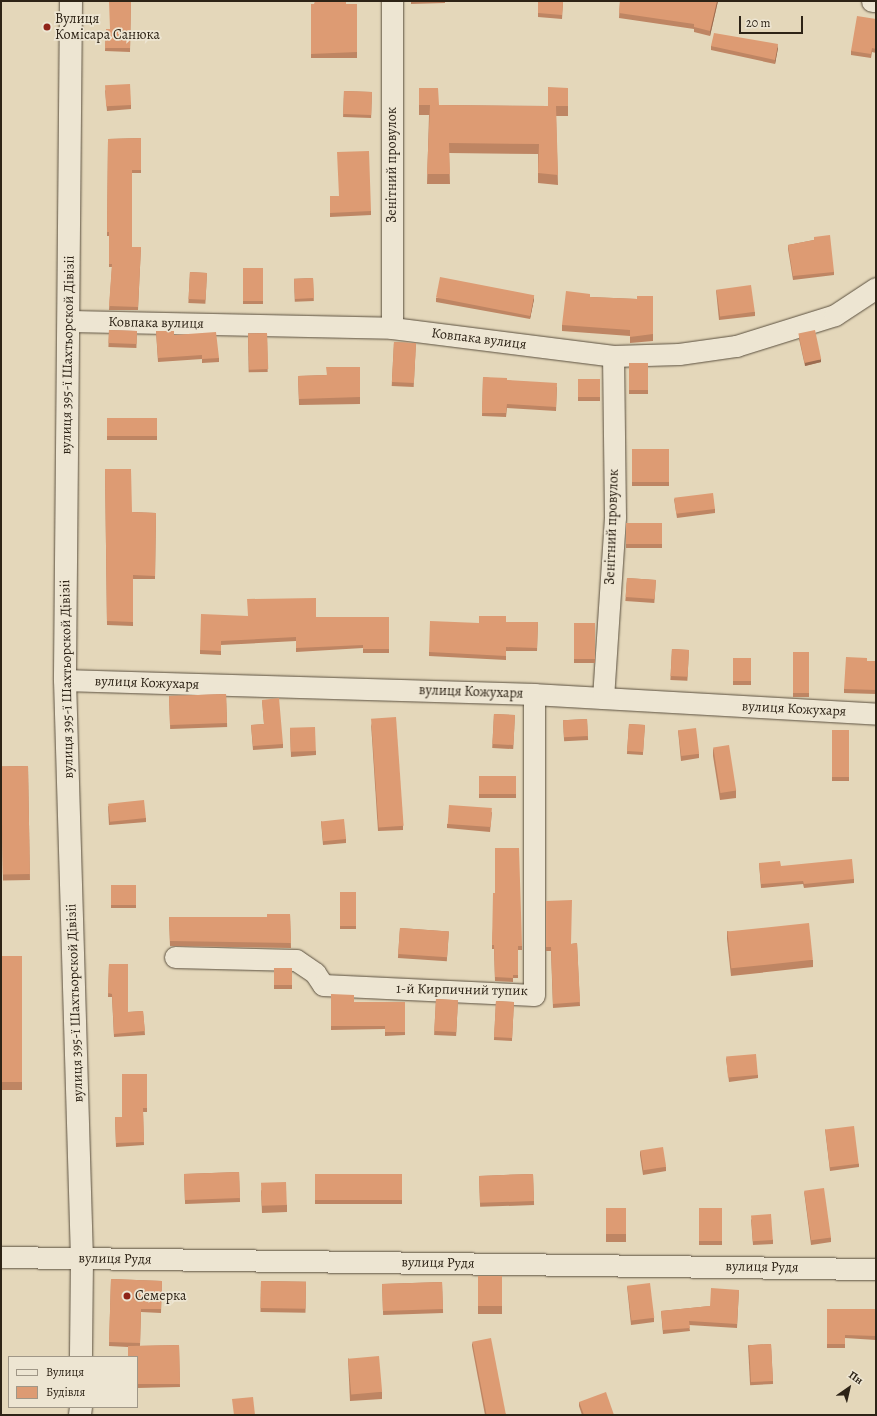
<!DOCTYPE html>
<html>
<head>
<meta charset="utf-8">
<style>
	body { margin:0 }
	#map { position:relative; width:877px; height:1416px; overflow:hidden; background:#e4d7ba; font-family:Alegreya,serif }
	div>[style] { position:absolute }
	.roads { filter:drop-shadow(0 0 1px #5b503f) drop-shadow(0 0 1px #5b503f) }
	.minor>* { height:21px; margin:-10.5px; padding:0 10.5px; transform-origin:10.5px; border-radius:10.5px; background:#ede5d2 }
	.tertiary>* { height:22px; margin:-11px; padding:0 11px; transform-origin:11px; border-radius:11px; background:#ede5d2 }
	.wall>* { inset:0; background:#be8563; transform-origin:0 0 }
	.shaded-wall>* { inset:0; background:#9b6c50 }
	.building>* { inset:0; background:#dd9b73; transform-origin:0 0 }
	.dots>* { width:11px; height:11px; translate:-50% -50%; box-sizing:border-box; border:2px solid #ede5d2; border-radius:50% }
	span { translate:-50% -50%; white-space:nowrap; text-align:center; line-height:1.15; -webkit-text-stroke:3.5px #ede5d2; paint-order:stroke }
	.poi-label { font-size:14px; color:#2d2316 }
	.left { translate:0 -50%; text-align:left }
	.street-label { font-size:14px; color:#2d2316 }
	.frame { position:absolute; inset:0; border:2px solid #2d2316; pointer-events:none }
	.legend { position:absolute; left:8px; top:1356px; width:130px; height:52px; box-sizing:border-box; background:#ede5d2; border:1px solid #a09787; margin:0; padding:5px 7px; list-style:none; font-size:12px; color:#2d2316 }
	.legend li { display:flex; align-items:center; gap:8px; height:20px }
	.legend b { width:20px; border:1px solid #a09787 }
	.north { position:absolute; left:829px; top:1368px; width:40px; height:40px; -webkit-text-stroke:3px #ede5d2; paint-order:stroke; rotate:34deg; font-size:11px; font-weight:700; line-height:16px; text-align:center; color:#2d2316 }
	.north::after { content:''; display:block; margin:auto; width:14px; height:18px; background:#2d2316; clip-path:polygon(50% 0,100% 100%,50% 72%,0 100%) }
	.scale { position:absolute; left:739px; top:16px; width:64px; height:18px; box-sizing:border-box; border:2px solid #2d2316; border-top:0; padding-left:5px; font-size:12px; line-height:14px; white-space:nowrap; color:#2d2316; -webkit-text-stroke:3px #ede5d2; paint-order:stroke }
</style>
</head>
<body>
<div id="map">
	<div class="roads">
		<div class="minor">
			<i style="left:872px;top:1px;width:4px"></i>
			<i style="left:69px;top:321px;width:323px;rotate:1.2deg"></i>
			<i style="left:392px;top:328px;width:223px;rotate:7.2deg"></i>
			<i style="left:613px;top:356px;width:66px;rotate:-1.7deg"></i>
			<i style="left:679px;top:354px;width:58px;rotate:-8deg"></i>
			<i style="left:736px;top:346px;width:104px;rotate:-17.4deg"></i>
			<i style="left:835px;top:315px;width:49px;rotate:-33.4deg"></i>
			<i style="left:392px;top:328px;width:327px;rotate:-90deg"></i>
			<i style="left:65px;top:680px;width:469px;rotate:1.7deg"></i>
			<i style="left:534px;top:694px;width:343px;rotate:3.3deg"></i>
			<i style="left:603px;top:698px;width:181px;rotate:-86.2deg"></i>
			<i style="left:615px;top:517px;width:161px;rotate:-90.7deg"></i>
			<i style="left:175px;top:957px;width:121px;rotate:1.4deg"></i>
			<i style="left:296px;top:960px;width:23px;rotate:34deg"></i>
			<i style="left:315px;top:973px;width:14px;rotate:56deg"></i>
			<i style="left:323px;top:985px;width:211px;rotate:2.7deg"></i>
			<i style="left:534px;top:995px;width:301px;rotate:-90deg"></i>
			<i style="left:1px;top:1257px;width:875px;rotate:0.79deg"></i>
		</div>
		<div class="tertiary">
			<i style="left:71px;top:1px;width:679px;rotate:90.51deg"></i>
			<i style="left:65px;top:680px;width:579px;rotate:88.32deg"></i>
			<i style="left:82px;top:1259px;width:98px;rotate:90.6deg"></i>
			<i style="left:80px;top:1415px;width:8px;rotate:-83deg"></i>
		</div>
	</div>
	<div class="wall">
		<i style="clip-path:polygon(131px 1px,130px 52px,105px 51px,106px 29px,110px 29px)"></i>
		<i style="clip-path:polygon(411px 1px,445px 1px,445px 3px,411px 4px)"></i>
		<i style="clip-path:polygon(538px 1px,563px 1px,562px 19px,538px 17px)"></i>
		<i style="clip-path:polygon(620px 1px,718px 1px,710px 36px,694px 32px,694px 29px,619px 18px)"></i>
		<i style="left:311px;top:4px;width:46px;height:54px"></i>
		<i style="clip-path:polygon(876px 19px,876px 53px,872px 52px,871px 58px,851px 55px,851px 51px)"></i>
		<i style="clip-path:polygon(711px 46px,778px 48px,775px 64px,711px 50px)"></i>
		<i style="clip-path:polygon(419px 88px,439px 105px,548px 106px,568px 88px,568px 116px,556px 116px,558px 185px,538px 183px,538px 154px,449px 153px,450px 184px,427px 184px,429px 115px,419px 115px)"></i>
		<i style="clip-path:polygon(105px 90px,131px 105px,131px 109px,107px 111px)"></i>
		<i style="left:344px;top:91px;width:28px;height:26px;rotate:2deg"></i>
		<i style="clip-path:polygon(141px 138px,141px 173px,132px 173px,132px 247px,141px 247px,138px 310px,109px 310px,112px 267px,109px 267px,109px 236px,107px 236px,108px 139px)"></i>
		<i style="clip-path:polygon(330px 196px,339px 196px,371px 211px,371px 215px,330px 217px)"></i>
		<i style="clip-path:polygon(814px 237px,834px 272px,834px 275px,793px 280px,788px 249px,788px 245px,814px 240px)"></i>
		<i style="left:243px;top:268px;width:20px;height:36px"></i>
		<i style="left:190px;top:272px;width:17px;height:31px;rotate:3deg"></i>
		<i style="left:313px;top:278px;width:23px;height:19px;rotate:88deg"></i>
		<i style="clip-path:polygon(716px 290px,755px 312px,755px 316px,719px 320px)"></i>
		<i style="clip-path:polygon(653px 296px,653px 341px,630px 343px,630px 336px,562px 331px,562px 325px,590px 297px,637px 299px)"></i>
		<i style="clip-path:polygon(436px 298px,534px 299px,530px 319px,436px 302px)"></i>
		<i style="left:109px;top:330px;width:28px;height:17px;rotate:2deg"></i>
		<i style="clip-path:polygon(156px 331px,174px 335px,219px 358px,219px 362px,202px 363px,202px 359px,158px 362px)"></i>
		<i style="left:267px;top:333px;width:39px;height:19px;rotate:89deg"></i>
		<i style="clip-path:polygon(799px 335px,821px 362px,805px 366px,799px 339px)"></i>
		<i style="left:394px;top:342px;width:22px;height:44px;rotate:3deg"></i>
		<i style="left:648px;top:363px;width:31px;height:19px;rotate:90deg"></i>
		<i style="clip-path:polygon(360px 367px,360px 404px,299px 405px,298px 376px,326px 375px)"></i>
		<i style="clip-path:polygon(483px 377px,557px 387px,556px 411px,507px 408px,506px 417px,482px 416px)"></i>
		<i style="left:578px;top:379px;width:22px;height:22px"></i>
		<i style="left:157px;top:418px;width:22px;height:50px;rotate:90deg"></i>
		<i style="left:632px;top:449px;width:37px;height:37px"></i>
		<i style="clip-path:polygon(105px 469px,132px 512px,156px 513px,155px 579px,133px 579px,133px 626px,107px 625px)"></i>
		<i style="clip-path:polygon(674px 499px,715px 509px,715px 513px,677px 518px)"></i>
		<i style="left:626px;top:523px;width:36px;height:25px"></i>
		<i style="left:627px;top:578px;width:29px;height:23px;rotate:4deg"></i>
		<i style="clip-path:polygon(248px 616px,316px 617px,389px 617px,389px 653px,363px 653px,363px 648px,296px 652px,296px 641px,221px 645px,221px 655px,200px 654px,200px 650px)"></i>
		<i style="clip-path:polygon(506px 622px,538px 622px,537px 651px,506px 651px,506px 660px,429px 656px,429px 652px,479px 623px)"></i>
		<i style="left:574px;top:623px;width:21px;height:40px"></i>
		<i style="left:672px;top:649px;width:17px;height:31px;rotate:3deg"></i>
		<i style="left:793px;top:652px;width:16px;height:45px"></i>
		<i style="left:733px;top:658px;width:18px;height:27px"></i>
		<i style="clip-path:polygon(867px 661px,876px 661px,876px 694px,844px 693px,844px 689px)"></i>
		<i style="left:226px;top:694px;width:33px;height:57px;rotate:88deg"></i>
		<i style="clip-path:polygon(262px 700px,283px 744px,283px 748px,253px 750px,251px 725px,264px 724px)"></i>
		<i style="left:494px;top:714px;width:21px;height:34px;rotate:3deg"></i>
		<i style="left:587px;top:719px;width:21px;height:24px;rotate:87deg"></i>
		<i style="clip-path:polygon(371px 723px,403px 826px,403px 830px,378px 831px)"></i>
		<i style="left:629px;top:724px;width:16px;height:30px;rotate:4deg"></i>
		<i style="clip-path:polygon(290px 729px,316px 751px,316px 755px,291px 757px)"></i>
		<i style="clip-path:polygon(678px 730px,699px 754px,699px 758px,681px 761px)"></i>
		<i style="left:832px;top:730px;width:17px;height:51px"></i>
		<i style="clip-path:polygon(713px 748px,736px 790px,736px 798px,720px 800px,713px 756px)"></i>
		<i style="left:28px;top:766px;width:114px;height:27px;rotate:89deg"></i>
		<i style="left:516px;top:776px;width:22px;height:37px;rotate:90deg"></i>
		<i style="clip-path:polygon(108px 806px,146px 818px,146px 822px,109px 825px)"></i>
		<i style="clip-path:polygon(492px 812px,490px 832px,447px 828px,447px 824px)"></i>
		<i style="clip-path:polygon(321px 821px,346px 839px,346px 843px,323px 845px)"></i>
		<i style="clip-path:polygon(759px 863px,854px 879px,854px 883px,804px 888px,803px 884px,761px 888px)"></i>
		<i style="left:111px;top:885px;width:25px;height:23px"></i>
		<i style="left:340px;top:892px;width:16px;height:37px"></i>
		<i style="clip-path:polygon(495px 893px,522px 946px,522px 950px,518px 950px,518px 978px,513px 978px,513px 982px,495px 981px,494px 949px,492px 949px,492px 945px)"></i>
		<i style="clip-path:polygon(546px 901px,571px 944px,577px 943px,580px 1006px,553px 1008px,551px 951px,546px 951px)"></i>
		<i style="clip-path:polygon(290px 914px,291px 948px,170px 946px,169px 917px,267px 917px)"></i>
		<i style="left:400px;top:928px;width:49px;height:30px;rotate:4deg"></i>
		<i style="clip-path:polygon(727px 931px,813px 960px,813px 967px,731px 976px,727px 939px)"></i>
		<i style="left:1px;top:956px;width:21px;height:134px"></i>
		<i style="clip-path:polygon(109px 964px,128px 1012px,143px 1011px,145px 1035px,114px 1037px,112px 997px,108px 997px)"></i>
		<i style="left:274px;top:968px;width:18px;height:21px"></i>
		<i style="clip-path:polygon(331px 994px,354px 1002px,405px 1002px,405px 1035px,385px 1036px,385px 1029px,331px 1030px)"></i>
		<i style="left:436px;top:999px;width:22px;height:36px;rotate:3deg"></i>
		<i style="left:496px;top:1001px;width:18px;height:39px;rotate:3deg"></i>
		<i style="clip-path:polygon(726px 1058px,758px 1075px,758px 1078px,729px 1082px)"></i>
		<i style="clip-path:polygon(147px 1074px,147px 1112px,143px 1112px,144px 1145px,116px 1147px,115px 1117px,122px 1117px)"></i>
		<i style="clip-path:polygon(825px 1129px,859px 1164px,859px 1167px,830px 1171px)"></i>
		<i style="clip-path:polygon(640px 1151px,666px 1167px,666px 1171px,643px 1175px,640px 1155px)"></i>
		<i style="left:239px;top:1172px;width:30px;height:55px;rotate:88deg"></i>
		<i style="left:315px;top:1174px;width:87px;height:30px"></i>
		<i style="left:533px;top:1174px;width:31px;height:54px;rotate:88deg"></i>
		<i style="clip-path:polygon(261px 1190px,287px 1205px,287px 1212px,262px 1213px)"></i>
		<i style="clip-path:polygon(804px 1191px,831px 1238px,831px 1242px,811px 1245px)"></i>
		<i style="left:606px;top:1208px;width:20px;height:34px"></i>
		<i style="left:699px;top:1208px;width:23px;height:37px"></i>
		<i style="clip-path:polygon(751px 1219px,773px 1240px,773px 1244px,753px 1245px)"></i>
		<i style="left:502px;top:1276px;width:38px;height:24px;rotate:90deg"></i>
		<i style="clip-path:polygon(111px 1279px,162px 1281px,161px 1313px,141px 1312px,140px 1346px,179px 1345px,180px 1387px,137px 1388px,137px 1357px,128px 1347px,109px 1346px)"></i>
		<i style="left:261px;top:1281px;width:45px;height:31px;rotate:1deg"></i>
		<i style="left:442px;top:1282px;width:31px;height:60px;rotate:88deg"></i>
		<i style="clip-path:polygon(627px 1286px,654px 1318px,654px 1322px,631px 1325px)"></i>
		<i style="clip-path:polygon(739px 1290px,737px 1328px,689px 1325px,690px 1331px,663px 1334px,661px 1311px,710px 1306px)"></i>
		<i style="clip-path:polygon(827px 1309px,876px 1309px,876px 1340px,845px 1338px,845px 1348px,827px 1348px)"></i>
		<i style="clip-path:polygon(472px 1342px,506px 1415px,485px 1415px,472px 1346px)"></i>
		<i style="left:771px;top:1344px;width:40px;height:23px;rotate:87deg"></i>
		<i style="clip-path:polygon(348px 1358px,382px 1392px,382px 1399px,350px 1401px)"></i>
		<i style="clip-path:polygon(579px 1402px,614px 1415px,582px 1415px,579px 1406px)"></i>
	</div>
	<div class="shaded-wall">
		<i style="clip-path:polygon(717px 1px,718px 1px,710px 36px,710px 31px)"></i>
		<i style="clip-path:polygon(778px 44px,778px 48px,775px 64px,775px 60px)"></i>
		<i style="clip-path:polygon(534px 295px,534px 299px,530px 319px,530px 316px)"></i>
		<i style="clip-path:polygon(821px 359px,821px 362px,805px 366px,805px 362px)"></i>
	</div>
	<div class="building">
		<i style="clip-path:polygon(109px 1px,131px 1px,130px 48px,105px 48px,106px 29px,110px 29px)"></i>
		<i style="clip-path:polygon(315px 1px,346px 1px,346px 4px,357px 4px,357px 52px,311px 54px,311px 4px,314px 4px)"></i>
		<i style="clip-path:polygon(538px 1px,563px 1px,562px 15px,538px 13px)"></i>
		<i style="clip-path:polygon(620px 1px,717px 1px,710px 31px,694px 27px,694px 24px,619px 13px)"></i>
		<i style="clip-path:polygon(857px 16px,876px 19px,876px 49px,872px 48px,871px 54px,851px 51px)"></i>
		<i style="clip-path:polygon(714px 33px,778px 44px,775px 60px,711px 46px)"></i>
		<i style="left:130px;top:84px;width:21px;height:25px;rotate:87deg"></i>
		<i style="clip-path:polygon(548px 87px,568px 88px,568px 106px,556px 106px,558px 175px,538px 173px,539px 144px,449px 143px,450px 174px,427px 174px,430px 105px,419px 105px,419px 88px,438px 88px,439px 105px,548px 106px)"></i>
		<i style="left:344px;top:91px;width:28px;height:23px;rotate:2deg"></i>
		<i style="clip-path:polygon(141px 138px,141px 170px,132px 170px,132px 247px,141px 247px,138px 307px,109px 306px,112px 264px,109px 264px,109px 232px,107px 232px,108px 139px)"></i>
		<i style="clip-path:polygon(369px 151px,371px 211px,330px 213px,330px 196px,339px 196px,337px 152px)"></i>
		<i style="clip-path:polygon(830px 235px,834px 272px,793px 276px,788px 245px,814px 240px,814px 237px)"></i>
		<i style="left:243px;top:268px;width:20px;height:33px"></i>
		<i style="left:190px;top:272px;width:17px;height:27px;rotate:3deg"></i>
		<i style="left:440px;top:277px;width:96px;height:21px;rotate:11deg"></i>
		<i style="left:313px;top:278px;width:20px;height:19px;rotate:87deg"></i>
		<i style="left:751px;top:285px;width:27px;height:35px;rotate:82deg"></i>
		<i style="clip-path:polygon(566px 291px,590px 294px,590px 297px,637px 299px,637px 296px,653px 296px,653px 334px,630px 337px,630px 330px,562px 325px)"></i>
		<i style="left:109px;top:330px;width:28px;height:13px;rotate:2deg"></i>
		<i style="left:815px;top:330px;width:30px;height:17px;rotate:78deg"></i>
		<i style="clip-path:polygon(156px 331px,174px 331px,174px 335px,216px 332px,219px 358px,202px 359px,202px 355px,158px 358px)"></i>
		<i style="left:267px;top:333px;width:36px;height:19px;rotate:88deg"></i>
		<i style="left:394px;top:342px;width:22px;height:40px;rotate:3deg"></i>
		<i style="left:648px;top:363px;width:27px;height:19px;rotate:90deg"></i>
		<i style="clip-path:polygon(326px 367px,360px 367px,360px 397px,299px 399px,298px 376px,327px 375px)"></i>
		<i style="clip-path:polygon(483px 377px,507px 378px,507px 380px,557px 383px,556px 407px,507px 404px,506px 413px,482px 413px)"></i>
		<i style="left:578px;top:379px;width:22px;height:18px"></i>
		<i style="left:157px;top:418px;width:18px;height:50px;rotate:90deg"></i>
		<i style="left:632px;top:449px;width:37px;height:33px"></i>
		<i style="clip-path:polygon(105px 469px,131px 469px,132px 512px,156px 513px,155px 576px,133px 575px,133px 622px,107px 621px)"></i>
		<i style="left:713px;top:493px;width:16px;height:39px;rotate:83deg"></i>
		<i style="left:626px;top:523px;width:36px;height:21px"></i>
		<i style="left:627px;top:578px;width:29px;height:19px;rotate:4deg"></i>
		<i style="clip-path:polygon(316px 598px,316px 617px,389px 617px,389px 649px,363px 649px,363px 645px,296px 648px,296px 637px,221px 641px,221px 651px,200px 650px,201px 614px,248px 616px,247px 599px)"></i>
		<i style="clip-path:polygon(479px 616px,506px 616px,506px 622px,538px 622px,537px 648px,506px 647px,506px 656px,429px 652px,430px 621px,479px 623px)"></i>
		<i style="left:574px;top:623px;width:21px;height:36px"></i>
		<i style="left:672px;top:649px;width:17px;height:27px;rotate:3deg"></i>
		<i style="left:793px;top:652px;width:16px;height:41px"></i>
		<i style="clip-path:polygon(846px 657px,867px 658px,867px 661px,876px 661px,876px 690px,844px 689px)"></i>
		<i style="left:733px;top:658px;width:18px;height:23px"></i>
		<i style="left:226px;top:694px;width:29px;height:57px;rotate:88deg"></i>
		<i style="clip-path:polygon(279px 698px,283px 744px,253px 746px,251px 725px,264px 724px,262px 700px)"></i>
		<i style="left:494px;top:714px;width:21px;height:30px;rotate:3deg"></i>
		<i style="left:396px;top:717px;width:109px;height:25px;rotate:86deg"></i>
		<i style="left:587px;top:719px;width:17px;height:24px;rotate:87deg"></i>
		<i style="left:629px;top:724px;width:16px;height:27px;rotate:4deg"></i>
		<i style="left:315px;top:727px;width:24px;height:25px;rotate:88deg"></i>
		<i style="left:696px;top:728px;width:26px;height:18px;rotate:83deg"></i>
		<i style="left:832px;top:730px;width:17px;height:47px"></i>
		<i style="left:729px;top:745px;width:46px;height:16px;rotate:81deg"></i>
		<i style="left:28px;top:766px;width:108px;height:27px;rotate:89deg"></i>
		<i style="left:516px;top:776px;width:18px;height:37px;rotate:90deg"></i>
		<i style="left:144px;top:800px;width:18px;height:36px;rotate:84deg"></i>
		<i style="left:449px;top:805px;width:43px;height:19px;rotate:4deg"></i>
		<i style="left:344px;top:819px;width:20px;height:23px;rotate:84deg"></i>
		<i style="clip-path:polygon(495px 848px,519px 848px,522px 946px,518px 946px,518px 975px,513px 975px,513px 978px,495px 977px,494px 945px,492px 945px,493px 893px,495px 893px)"></i>
		<i style="clip-path:polygon(852px 859px,854px 879px,804px 884px,803px 881px,761px 884px,759px 863px,780px 861px,781px 866px)"></i>
		<i style="left:111px;top:885px;width:25px;height:20px"></i>
		<i style="left:340px;top:892px;width:16px;height:34px"></i>
		<i style="clip-path:polygon(572px 900px,571px 944px,577px 943px,580px 1002px,553px 1004px,551px 947px,546px 947px,546px 901px)"></i>
		<i style="clip-path:polygon(267px 914px,290px 914px,291px 943px,170px 941px,169px 917px,267px 917px)"></i>
		<i style="left:809px;top:923px;width:37px;height:82px;rotate:84deg"></i>
		<i style="left:400px;top:928px;width:49px;height:26px;rotate:4deg"></i>
		<i style="left:1px;top:956px;width:21px;height:126px"></i>
		<i style="clip-path:polygon(109px 964px,128px 964px,128px 1012px,143px 1011px,145px 1031px,114px 1034px,112px 994px,108px 993px)"></i>
		<i style="left:274px;top:968px;width:18px;height:17px"></i>
		<i style="clip-path:polygon(331px 994px,354px 995px,354px 1002px,405px 1002px,405px 1032px,385px 1032px,385px 1026px,331px 1026px)"></i>
		<i style="left:436px;top:999px;width:22px;height:32px;rotate:3deg"></i>
		<i style="left:496px;top:1001px;width:18px;height:36px;rotate:3deg"></i>
		<i style="left:756px;top:1054px;width:21px;height:30px;rotate:85deg"></i>
		<i style="clip-path:polygon(122px 1074px,147px 1074px,147px 1108px,143px 1108px,144px 1142px,116px 1143px,115px 1117px,122px 1117px)"></i>
		<i style="left:854px;top:1126px;width:38px;height:29px;rotate:83deg"></i>
		<i style="left:663px;top:1147px;width:20px;height:23px;rotate:81deg"></i>
		<i style="left:239px;top:1172px;width:26px;height:55px;rotate:88deg"></i>
		<i style="left:315px;top:1174px;width:87px;height:26px"></i>
		<i style="left:533px;top:1174px;width:27px;height:54px;rotate:88deg"></i>
		<i style="left:286px;top:1182px;width:23px;height:25px;rotate:88deg"></i>
		<i style="left:824px;top:1188px;width:50px;height:20px;rotate:82deg"></i>
		<i style="left:606px;top:1208px;width:20px;height:26px"></i>
		<i style="left:699px;top:1208px;width:23px;height:33px"></i>
		<i style="left:771px;top:1214px;width:26px;height:20px;rotate:86deg"></i>
		<i style="left:502px;top:1276px;width:30px;height:24px;rotate:90deg"></i>
		<i style="clip-path:polygon(111px 1279px,162px 1281px,161px 1309px,141px 1309px,140px 1343px,109px 1342px)"></i>
		<i style="left:261px;top:1281px;width:45px;height:27px;rotate:1deg"></i>
		<i style="left:442px;top:1282px;width:27px;height:60px;rotate:88deg"></i>
		<i style="left:650px;top:1283px;width:35px;height:23px;rotate:83deg"></i>
		<i style="clip-path:polygon(711px 1288px,739px 1290px,737px 1324px,689px 1321px,690px 1328px,663px 1330px,661px 1311px,710px 1306px)"></i>
		<i style="clip-path:polygon(827px 1309px,876px 1309px,876px 1336px,845px 1335px,845px 1344px,827px 1344px)"></i>
		<i style="left:491px;top:1338px;width:78px;height:19px;rotate:79deg"></i>
		<i style="left:771px;top:1344px;width:37px;height:22px;rotate:87deg"></i>
		<i style="clip-path:polygon(179px 1345px,180px 1384px,137px 1384px,137px 1357px,128px 1357px,128px 1346px)"></i>
		<i style="left:379px;top:1356px;width:36px;height:31px;rotate:85deg"></i>
		<i style="clip-path:polygon(606px 1392px,614px 1415px,584px 1415px,579px 1402px)"></i>
		<i style="clip-path:polygon(253px 1397px,255px 1415px,234px 1415px,232px 1399px)"></i>
	</div>
	<div class="dots">
		<i style="left:47px;top:27px;background:#8f2418"></i>
		<i style="left:127px;top:1296px;background:#8f2418"></i>
	</div>
	<div class="poi-label">
		<span class="left" style="left:55px;top:27px">Вулиця<br>Комісара Санюка</span>
		<span class="left" style="left:135px;top:1296px">Семерка</span>
	</div>
	<div class="street-label">
		<span style="left:392px;top:165px;rotate:-90deg">Зенітний провулок</span>
		<span style="left:156px;top:323px;rotate:1deg">Ковпака вулиця</span>
		<span style="left:479px;top:339px;rotate:7deg">Ковпака вулиця</span>
		<span style="left:68px;top:355px;rotate:-89deg">вулиця 395-ї Шахтьорской Дівізіі</span>
		<span style="left:612px;top:527px;rotate:-88deg">Зенітний провулок</span>
		<span style="left:67px;top:679px;rotate:-91deg">вулиця 395-ї Шахтьорской Дівізіі</span>
		<span style="left:147px;top:683px;rotate:2deg">вулиця Кожухаря</span>
		<span style="left:471px;top:692px;rotate:2deg">вулиця Кожухаря</span>
		<span style="left:794px;top:709px;rotate:3deg">вулиця Кожухаря</span>
		<span style="left:462px;top:990px;rotate:1deg">1-й Кирпичний тупик</span>
		<span style="left:75px;top:1003px;rotate:-92deg">вулиця 395-ї Шахтьорской Дівізіі</span>
		<span style="left:115px;top:1259px;rotate:1deg">вулиця Рудя</span>
		<span style="left:438px;top:1263px;rotate:1deg">вулиця Рудя</span>
		<span style="left:762px;top:1267px;rotate:1deg">вулиця Рудя</span>
	</div>
	<div class="frame"></div>
	<ul class="legend">
	<li><b style="height:5px;background:#ede5d2"></b>Вулиця</li>
	<li><b style="height:11px;background:#dd9b73"></b>Будівля</li>
	</ul>
	<div class="north">Пн</div>
	<div class="scale">20 m</div>
</div>
</body>
</html>
